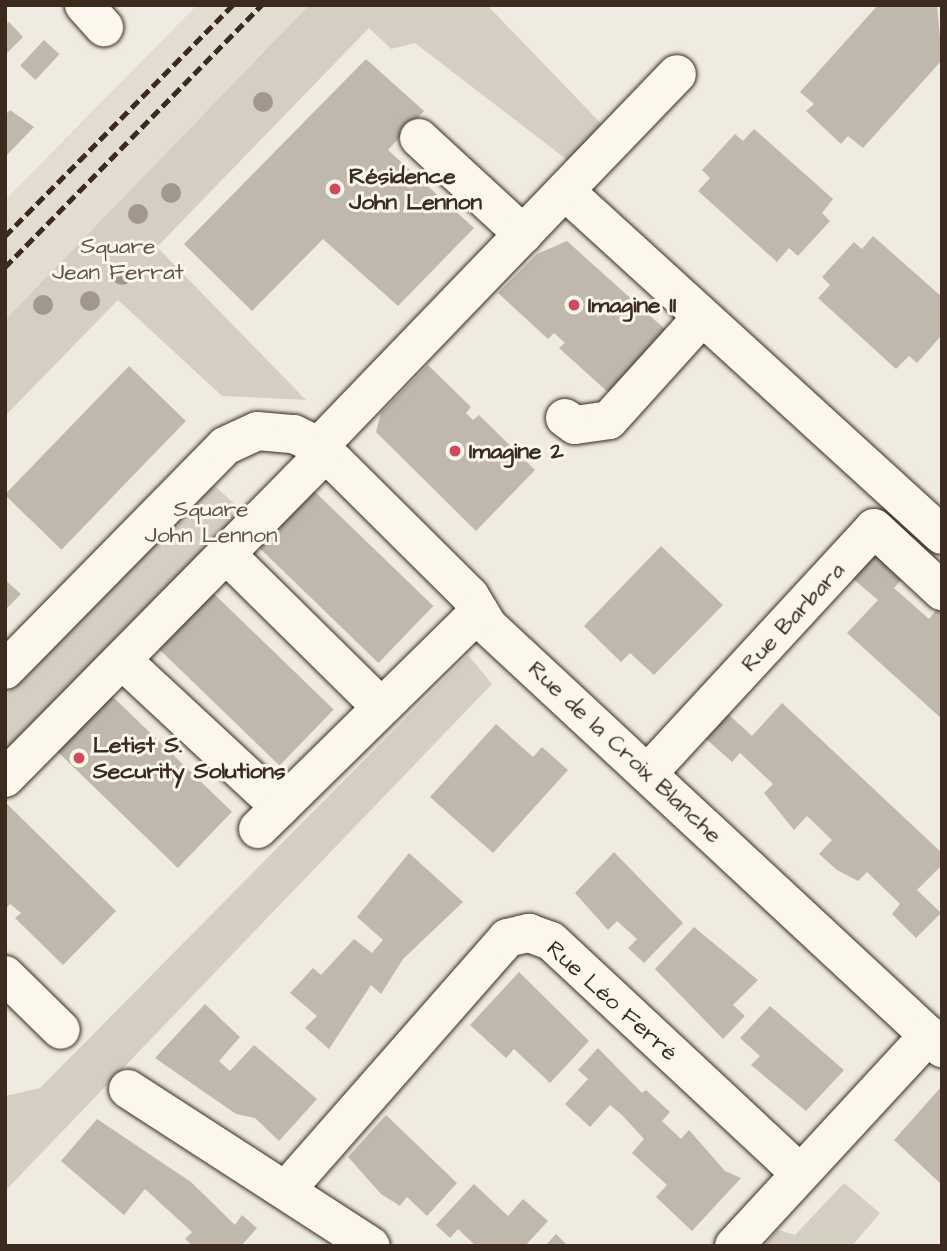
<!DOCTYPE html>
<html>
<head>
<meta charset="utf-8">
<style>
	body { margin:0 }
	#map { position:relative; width:947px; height:1251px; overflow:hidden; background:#f0ebe0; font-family:"Architects Daughter",sans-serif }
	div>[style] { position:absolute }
	.built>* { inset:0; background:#e2dcd1 }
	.green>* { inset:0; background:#d5cec3 }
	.building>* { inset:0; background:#c0b8ad; transform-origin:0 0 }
	.roads { filter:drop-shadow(0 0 2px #3b2a1e) drop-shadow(0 0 2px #3b2a1e) }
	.minor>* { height:38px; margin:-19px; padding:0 19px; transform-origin:19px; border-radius:19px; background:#fbf7ec }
	.rail>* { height:5px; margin-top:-2.5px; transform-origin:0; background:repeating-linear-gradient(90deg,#3b2a1e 0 10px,transparent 0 15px) }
	.trees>* { width:20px; height:20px; margin:-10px; border-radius:50%; background:#a2978c }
	.dots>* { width:19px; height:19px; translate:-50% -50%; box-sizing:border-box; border:4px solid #fbf7ec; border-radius:50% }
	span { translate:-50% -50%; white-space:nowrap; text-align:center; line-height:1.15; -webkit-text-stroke:6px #fbf7ec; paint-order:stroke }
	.poi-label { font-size:23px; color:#3b2a1e; font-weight:700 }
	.left { translate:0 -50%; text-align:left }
	.park-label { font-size:23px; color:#625347 }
	.street-label { font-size:23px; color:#3b2a1e }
	.frame { position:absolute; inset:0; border:7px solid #3b2a1e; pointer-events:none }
</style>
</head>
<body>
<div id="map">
	<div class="built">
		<i style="clip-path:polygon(197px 5px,309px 5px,5px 320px,5px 200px)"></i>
	</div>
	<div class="green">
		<i style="clip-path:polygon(309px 5px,487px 5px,615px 138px,583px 172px,415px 43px,391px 49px,369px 28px,157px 247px,306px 400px,222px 396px,118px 300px,5px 416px,5px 320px)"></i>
		<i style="clip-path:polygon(211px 483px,252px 519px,5px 771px,5px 696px)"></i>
		<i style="clip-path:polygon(468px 655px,492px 684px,5px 1191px,5px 1096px,40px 1088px)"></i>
		<i style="clip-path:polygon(844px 1183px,880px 1213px,852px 1246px,764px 1246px,778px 1230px,795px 1235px)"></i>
	</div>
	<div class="building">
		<i style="clip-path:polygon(878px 5px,937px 5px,942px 60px,863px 148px,848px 136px,841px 144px,806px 111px,814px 104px,800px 92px)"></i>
		<i style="clip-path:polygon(9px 22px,23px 37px,5px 55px,5px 25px)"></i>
		<i style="left:44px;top:40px;width:21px;height:35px;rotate:43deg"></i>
		<i style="clip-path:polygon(366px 59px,424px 111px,388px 150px,474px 228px,398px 306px,323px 239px,252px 311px,184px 244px)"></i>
		<i style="clip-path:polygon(10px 110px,34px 127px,5px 157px,5px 115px)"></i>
		<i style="clip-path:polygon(754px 129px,833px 199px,822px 213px,830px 221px,798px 256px,789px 248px,777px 262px,698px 191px,710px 178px,702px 170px,735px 134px,743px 141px)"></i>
		<i style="clip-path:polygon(873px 236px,942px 297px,942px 335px,917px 363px,909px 356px,896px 369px,818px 298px,830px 285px,822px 277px,854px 242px,862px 249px)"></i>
		<i style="clip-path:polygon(567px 241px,667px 331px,610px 394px,559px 348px,565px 343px,554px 333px,548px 339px,498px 293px,537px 254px)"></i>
		<i style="clip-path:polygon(428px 365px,471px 407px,466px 413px,473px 420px,479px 415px,535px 470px,476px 531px,376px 432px,381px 413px)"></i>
		<i style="left:129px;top:366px;width:79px;height:179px;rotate:44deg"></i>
		<i style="left:311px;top:488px;width:170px;height:79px;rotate:44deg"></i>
		<i style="clip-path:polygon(661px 546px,723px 605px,654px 675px,630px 653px,621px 662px,584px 626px)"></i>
		<i style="clip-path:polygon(875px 553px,903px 578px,894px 588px,929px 619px,937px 609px,942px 613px,942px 719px,847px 633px,878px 600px,852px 578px)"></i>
		<i style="clip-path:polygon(5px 580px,21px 594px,5px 610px)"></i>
		<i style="left:210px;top:590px;width:172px;height:78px;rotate:44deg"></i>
		<i style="left:109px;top:693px;width:171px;height:78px;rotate:44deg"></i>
		<i style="clip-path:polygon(782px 703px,942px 853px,942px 865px,917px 890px,941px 913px,916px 938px,892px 914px,900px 904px,867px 872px,858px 881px,837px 870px,819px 854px,832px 840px,807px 816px,794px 830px,764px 793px,773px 784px,740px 753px,732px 762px,704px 737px,727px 713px,752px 736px)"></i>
		<i style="clip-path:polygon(496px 724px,533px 757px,542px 747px,568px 770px,493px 853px,430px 797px)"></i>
		<i style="clip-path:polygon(5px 802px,116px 911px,63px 965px,15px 918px,21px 913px,10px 904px,5px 910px)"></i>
		<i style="clip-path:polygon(614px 852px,683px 923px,644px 963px,628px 948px,637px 939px,617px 921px,608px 930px,575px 893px)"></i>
		<i style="clip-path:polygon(409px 853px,463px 902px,403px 959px,381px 994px,371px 985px,329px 1049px,305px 1028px,317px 1016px,290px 993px,313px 968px,321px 975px,354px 939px,372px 953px,383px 940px,357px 917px)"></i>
		<i style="clip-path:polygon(694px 927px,758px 980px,733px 1005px,745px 1016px,723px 1039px,655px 969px)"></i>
		<i style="clip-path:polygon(519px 972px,589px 1041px,550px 1083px,514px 1049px,506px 1058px,470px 1025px)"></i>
		<i style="clip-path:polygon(205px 1004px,240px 1037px,219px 1061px,230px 1071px,254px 1045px,317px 1099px,279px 1141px,255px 1118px,236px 1114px,155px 1058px)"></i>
		<i style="clip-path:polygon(770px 1006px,844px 1070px,806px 1111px,751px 1065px,760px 1056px,740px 1038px)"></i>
		<i style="clip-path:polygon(598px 1048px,642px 1093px,646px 1090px,670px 1112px,662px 1121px,681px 1139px,689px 1130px,725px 1171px,741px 1178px,692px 1231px,656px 1197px,667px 1185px,632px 1153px,644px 1139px,622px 1115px,610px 1105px,590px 1127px,565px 1104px,588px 1079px,578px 1070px)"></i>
		<i style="clip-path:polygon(942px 1086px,942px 1185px,894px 1140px)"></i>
		<i style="clip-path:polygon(386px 1115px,457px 1183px,427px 1216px,407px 1197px,400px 1206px,381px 1194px,348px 1157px)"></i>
		<i style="clip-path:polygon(97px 1119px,191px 1182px,235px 1225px,242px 1215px,257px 1228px,241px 1246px,193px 1246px,185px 1239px,192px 1232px,145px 1189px,124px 1215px,61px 1161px)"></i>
		<i style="clip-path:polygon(474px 1184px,508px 1216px,523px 1199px,548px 1221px,525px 1246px,476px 1246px,458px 1229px,450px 1238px,436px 1225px)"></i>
		<i style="clip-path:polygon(556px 1234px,568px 1246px,545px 1246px)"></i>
	</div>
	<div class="roads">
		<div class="minor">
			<i style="left:84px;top:5px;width:30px;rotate:48deg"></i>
			<i style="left:419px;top:138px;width:142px;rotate:42.7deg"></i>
			<i style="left:565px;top:191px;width:510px;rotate:42.38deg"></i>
			<i style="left:565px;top:418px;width:12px;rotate:35deg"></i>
			<i style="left:575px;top:425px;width:34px;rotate:-8deg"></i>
			<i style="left:609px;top:420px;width:139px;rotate:-47.9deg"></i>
			<i style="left:319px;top:446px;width:516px;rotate:-46.1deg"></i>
			<i style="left:226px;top:554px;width:218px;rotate:44.6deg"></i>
			<i style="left:122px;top:660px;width:216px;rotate:42.9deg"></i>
			<i style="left:5px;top:670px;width:314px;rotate:-45.5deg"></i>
			<i style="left:225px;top:446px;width:35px;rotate:-25deg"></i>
			<i style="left:257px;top:431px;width:37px;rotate:5deg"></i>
			<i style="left:294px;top:434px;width:28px;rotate:26deg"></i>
			<i style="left:319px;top:446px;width:213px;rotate:44.8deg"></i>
			<i style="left:470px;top:596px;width:35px;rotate:59deg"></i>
			<i style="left:488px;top:626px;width:620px;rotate:42.91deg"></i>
			<i style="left:648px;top:773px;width:333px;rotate:-47.3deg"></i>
			<i style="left:874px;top:528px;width:93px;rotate:42.8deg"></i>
			<i style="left:5px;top:778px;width:458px;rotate:-45.4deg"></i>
			<i style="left:258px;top:829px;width:310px;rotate:-44.5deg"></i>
			<i style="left:5px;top:975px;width:78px;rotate:44.5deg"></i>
			<i style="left:128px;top:1089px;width:289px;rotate:32.9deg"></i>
			<i style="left:286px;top:1190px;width:335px;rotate:-48.7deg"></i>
			<i style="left:507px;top:938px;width:23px;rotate:-13deg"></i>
			<i style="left:529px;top:933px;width:23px;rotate:20deg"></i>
			<i style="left:551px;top:941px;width:340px;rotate:43deg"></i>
			<i style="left:734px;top:1246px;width:287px;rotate:-47.3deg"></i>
		</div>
	</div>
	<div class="rail">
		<i style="left:5px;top:236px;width:325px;rotate:-45.4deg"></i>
		<i style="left:5px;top:267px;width:367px;rotate:-45.6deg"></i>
	</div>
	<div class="trees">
		<i style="left:263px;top:102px"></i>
		<i style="left:171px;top:193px"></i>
		<i style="left:138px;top:214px"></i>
		<i style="left:122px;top:275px"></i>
		<i style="left:90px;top:301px"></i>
		<i style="left:43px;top:305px"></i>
	</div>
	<div class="dots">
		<i style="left:335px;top:189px;background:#d1495b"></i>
		<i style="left:574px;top:305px;background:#d1495b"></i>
		<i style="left:455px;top:451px;background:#d1495b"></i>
		<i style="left:79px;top:758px;background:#d1495b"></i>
	</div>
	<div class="poi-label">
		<span class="left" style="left:349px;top:189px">Résidence<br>John Lennon</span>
		<span class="left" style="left:588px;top:305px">Imagine II</span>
		<span class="left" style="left:469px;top:451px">Imagine 2</span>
		<span class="left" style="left:93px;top:758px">Letist S.<br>Security Solutions</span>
	</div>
	<div class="park-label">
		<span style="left:118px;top:259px">Square<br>Jean Ferrat</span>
		<span style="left:211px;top:522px">Square<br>John Lennon</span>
	</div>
	<div class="street-label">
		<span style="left:793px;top:617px;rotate:-47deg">Rue Barbara</span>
		<span style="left:625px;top:752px;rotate:43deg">Rue de la Croix Blanche</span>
		<span style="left:612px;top:1001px;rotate:42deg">Rue Léo Ferré</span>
	</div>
	<div class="frame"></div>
</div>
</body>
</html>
